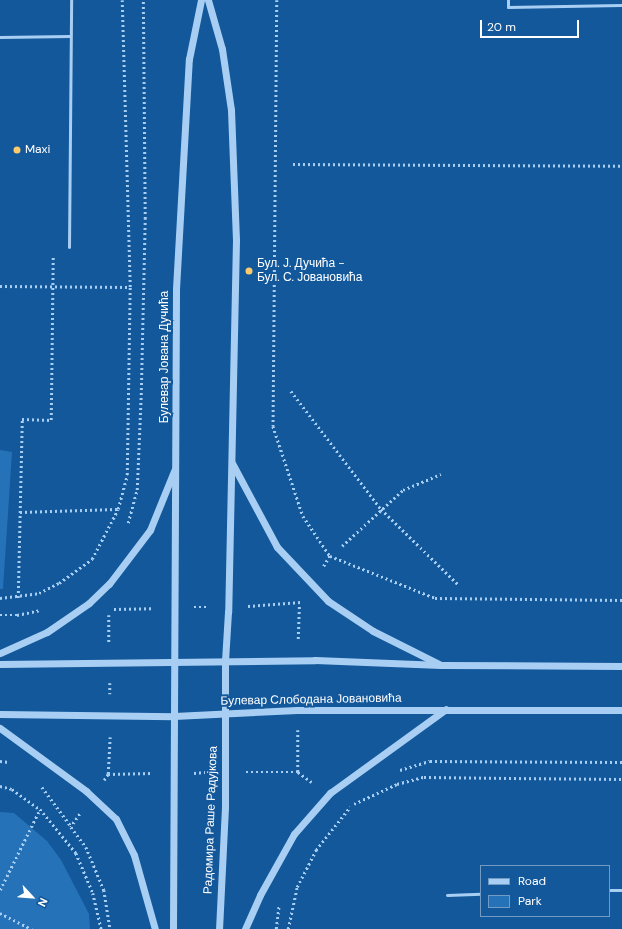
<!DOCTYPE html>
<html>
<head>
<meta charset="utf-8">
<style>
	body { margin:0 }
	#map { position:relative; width:622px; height:929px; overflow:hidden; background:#13589b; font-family:"DM Sans",sans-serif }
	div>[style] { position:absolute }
	.green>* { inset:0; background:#2672b9 }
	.path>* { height:2.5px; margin-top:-1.25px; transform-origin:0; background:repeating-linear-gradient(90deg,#a8cff3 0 2px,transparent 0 5px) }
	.service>* { height:3px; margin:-1.5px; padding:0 1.5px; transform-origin:1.5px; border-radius:1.5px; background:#a8cff3 }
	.tertiary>* { height:7px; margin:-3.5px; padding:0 3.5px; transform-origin:3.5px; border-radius:3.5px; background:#a8cff3 }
	.dots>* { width:11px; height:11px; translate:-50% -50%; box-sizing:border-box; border:2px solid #13589b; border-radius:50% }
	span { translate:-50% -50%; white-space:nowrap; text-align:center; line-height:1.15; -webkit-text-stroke:4px #13589b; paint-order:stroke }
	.poi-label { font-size:12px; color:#fff }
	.left { translate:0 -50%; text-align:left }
	.street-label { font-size:12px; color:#fff }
	.legend { position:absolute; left:480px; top:865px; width:130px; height:52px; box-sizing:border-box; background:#13589b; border:1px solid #719bc3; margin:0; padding:5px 7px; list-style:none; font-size:12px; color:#fff }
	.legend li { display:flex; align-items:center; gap:8px; height:20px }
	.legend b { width:20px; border:1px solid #719bc3 }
	.north { position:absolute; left:12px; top:877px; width:40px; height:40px; -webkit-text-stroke:3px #13589b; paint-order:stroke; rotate:116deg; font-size:11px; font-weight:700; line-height:16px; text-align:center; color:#fff }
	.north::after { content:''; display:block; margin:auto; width:14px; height:18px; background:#fff; clip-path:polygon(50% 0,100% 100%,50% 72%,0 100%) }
	.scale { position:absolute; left:480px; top:20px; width:99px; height:18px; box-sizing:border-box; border:2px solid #fff; border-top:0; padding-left:5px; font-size:12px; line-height:14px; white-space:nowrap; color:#fff; -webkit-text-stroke:3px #13589b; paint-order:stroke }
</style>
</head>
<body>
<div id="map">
	<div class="green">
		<i style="clip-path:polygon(0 450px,12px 452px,3px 589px,0 589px)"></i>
		<i style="clip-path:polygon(0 812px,14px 813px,47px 841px,61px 860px,89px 914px,90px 929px,0 929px)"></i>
	</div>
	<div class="path">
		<i style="left:277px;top:0;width:426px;rotate:90.5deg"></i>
		<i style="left:273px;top:426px;width:95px;rotate:71.6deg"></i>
		<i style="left:303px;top:516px;width:48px;rotate:56deg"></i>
		<i style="left:330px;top:556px;width:12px;rotate:121deg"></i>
		<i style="left:293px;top:164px;width:329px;rotate:0.3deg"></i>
		<i style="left:0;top:286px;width:130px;rotate:0.4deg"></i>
		<i style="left:291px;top:391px;width:148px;rotate:52.7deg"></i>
		<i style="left:381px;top:509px;width:109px;rotate:44.3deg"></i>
		<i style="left:20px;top:512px;width:97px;rotate:-1.8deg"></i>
		<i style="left:128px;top:523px;width:34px;rotate:-75deg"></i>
		<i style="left:137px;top:490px;width:95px;rotate:-87.6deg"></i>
		<i style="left:141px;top:395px;width:176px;rotate:-88.7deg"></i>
		<i style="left:145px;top:219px;width:219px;rotate:-90.5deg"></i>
		<i style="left:342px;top:546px;width:83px;rotate:-42.6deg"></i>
		<i style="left:403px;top:490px;width:41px;rotate:-22.8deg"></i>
		<i style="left:330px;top:556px;width:113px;rotate:21.8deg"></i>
		<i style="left:435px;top:598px;width:187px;rotate:0.6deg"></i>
		<i style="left:0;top:598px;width:39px;rotate:-7deg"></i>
		<i style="left:39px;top:593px;width:22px;rotate:-27deg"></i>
		<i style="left:59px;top:583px;width:41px;rotate:-36deg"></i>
		<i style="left:92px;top:559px;width:56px;rotate:-62.5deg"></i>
		<i style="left:118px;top:509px;width:35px;rotate:-75deg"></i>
		<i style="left:127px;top:475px;width:188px;rotate:-89.1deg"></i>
		<i style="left:130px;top:287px;width:287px;rotate:-91.6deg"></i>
		<i style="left:18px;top:598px;width:179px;rotate:-88.7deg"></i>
		<i style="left:22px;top:419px;width:29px;rotate:2deg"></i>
		<i style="left:51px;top:420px;width:163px;rotate:-89.3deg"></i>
		<i style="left:248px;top:606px;width:53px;rotate:-4.3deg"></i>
		<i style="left:194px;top:607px;width:13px"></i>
		<i style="left:114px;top:609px;width:39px;rotate:-1deg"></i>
		<i style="left:0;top:615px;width:17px"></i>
		<i style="left:17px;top:615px;width:24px;rotate:-12deg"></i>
		<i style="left:109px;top:615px;width:27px;rotate:90deg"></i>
		<i style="left:298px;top:639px;width:35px;rotate:-88deg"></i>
		<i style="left:110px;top:683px;width:11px;rotate:90deg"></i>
		<i style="left:298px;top:730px;width:42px;rotate:90deg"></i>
		<i style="left:298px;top:772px;width:17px;rotate:36deg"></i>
		<i style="left:0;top:761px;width:9px;rotate:6deg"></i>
		<i style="left:400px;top:770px;width:31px;rotate:-17deg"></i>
		<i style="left:430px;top:761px;width:192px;rotate:0.3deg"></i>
		<i style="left:246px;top:772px;width:52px"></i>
		<i style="left:194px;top:773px;width:11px;rotate:-5deg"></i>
		<i style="left:108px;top:774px;width:45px;rotate:-1.3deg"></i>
		<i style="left:104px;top:780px;width:7px;rotate:-56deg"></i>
		<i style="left:108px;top:774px;width:37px;rotate:-87deg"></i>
		<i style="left:0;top:786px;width:12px;rotate:14deg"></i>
		<i style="left:12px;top:789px;width:34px;rotate:36deg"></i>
		<i style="left:40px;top:809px;width:57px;rotate:50.7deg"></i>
		<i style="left:76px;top:853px;width:43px;rotate:67deg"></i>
		<i style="left:93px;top:893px;width:37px;rotate:77deg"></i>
		<i style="left:42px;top:787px;width:49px;rotate:53.4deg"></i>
		<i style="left:354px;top:804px;width:47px;rotate:-24.9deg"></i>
		<i style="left:397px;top:784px;width:28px;rotate:-15deg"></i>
		<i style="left:424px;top:777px;width:198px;rotate:0.6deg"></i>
		<i style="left:80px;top:814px;width:16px;rotate:125deg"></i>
		<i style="left:71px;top:827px;width:25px;rotate:53deg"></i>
		<i style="left:86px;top:847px;width:47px;rotate:67.3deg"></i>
		<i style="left:104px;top:890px;width:39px;rotate:81deg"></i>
		<i style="left:0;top:890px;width:90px;rotate:-63.7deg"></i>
		<i style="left:0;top:913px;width:36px;rotate:27deg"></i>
		<i style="left:276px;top:929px;width:23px;rotate:-83deg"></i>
		<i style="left:288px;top:929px;width:43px;rotate:-77.9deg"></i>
		<i style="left:297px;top:887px;width:42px;rotate:-62.8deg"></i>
		<i style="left:316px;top:850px;width:55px;rotate:-51.7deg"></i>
	</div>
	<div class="service">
		<i style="left:508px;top:0;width:7px;rotate:90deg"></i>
		<i style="left:508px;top:7px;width:114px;rotate:-1deg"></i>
		<i style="left:0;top:37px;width:70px;rotate:-0.8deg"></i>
		<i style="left:69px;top:247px;width:247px;rotate:-89.5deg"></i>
		<i style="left:609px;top:890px;width:13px"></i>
		<i style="left:447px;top:895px;width:34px;rotate:-2deg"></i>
	</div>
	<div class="tertiary">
		<i style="left:208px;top:0;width:51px;rotate:74.1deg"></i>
		<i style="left:222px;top:49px;width:62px;rotate:81.6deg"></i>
		<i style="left:231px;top:110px;width:130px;rotate:87.8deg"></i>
		<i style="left:236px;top:240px;width:372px;rotate:91.2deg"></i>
		<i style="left:228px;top:612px;width:49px;rotate:93.5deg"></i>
		<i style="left:225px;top:661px;width:146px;rotate:90deg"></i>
		<i style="left:225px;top:807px;width:122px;rotate:92.8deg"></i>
		<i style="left:232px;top:463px;width:95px;rotate:61.8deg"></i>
		<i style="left:277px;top:547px;width:74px;rotate:46.6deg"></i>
		<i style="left:328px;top:601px;width:54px;rotate:33.7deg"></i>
		<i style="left:373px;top:631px;width:74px;rotate:26.6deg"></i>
		<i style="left:0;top:653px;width:51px;rotate:-24.1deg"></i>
		<i style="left:47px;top:632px;width:51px;rotate:-34.6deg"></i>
		<i style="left:89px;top:603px;width:28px;rotate:-44deg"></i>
		<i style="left:109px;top:584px;width:68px;rotate:-52.8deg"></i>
		<i style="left:150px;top:530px;width:64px;rotate:-67.9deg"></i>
		<i style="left:0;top:664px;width:315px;rotate:-0.7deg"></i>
		<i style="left:315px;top:660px;width:126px;rotate:2.3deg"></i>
		<i style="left:441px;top:665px;width:181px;rotate:0.3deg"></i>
		<i style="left:0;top:714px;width:174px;rotate:0.7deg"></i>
		<i style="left:174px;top:716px;width:123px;rotate:-2.8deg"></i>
		<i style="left:297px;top:710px;width:325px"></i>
		<i style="left:0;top:728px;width:107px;rotate:36.2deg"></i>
		<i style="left:86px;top:791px;width:41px;rotate:43deg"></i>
		<i style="left:116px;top:819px;width:40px;rotate:63.4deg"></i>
		<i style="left:134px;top:855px;width:77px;rotate:74.2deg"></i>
		<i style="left:173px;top:929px;width:640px;rotate:-89.73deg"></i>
		<i style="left:176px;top:289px;width:230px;rotate:-86.8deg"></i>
		<i style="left:189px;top:59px;width:60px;rotate:-78.5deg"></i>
		<i style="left:245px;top:929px;width:37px;rotate:-66deg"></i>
		<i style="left:260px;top:895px;width:70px;rotate:-60.9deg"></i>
		<i style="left:294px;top:834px;width:55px;rotate:-48.7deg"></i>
		<i style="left:330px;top:793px;width:143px;rotate:-35.9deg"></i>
	</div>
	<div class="dots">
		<i style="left:17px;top:150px;background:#ffca6b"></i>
		<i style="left:249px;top:271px;background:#ffca6b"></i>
	</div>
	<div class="poi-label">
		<span class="left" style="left:25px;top:150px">Maxi</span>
		<span class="left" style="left:257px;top:271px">Бул. Ј. Дучића -<br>Бул. С. Јовановића</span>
	</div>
	<div class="street-label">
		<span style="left:165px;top:357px;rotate:-90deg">Булевар Јована Дучића</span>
		<span style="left:311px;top:700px;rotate:-1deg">Булевар Слободана Јовановића</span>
		<span style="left:211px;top:820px;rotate:-88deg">Радомира Раше Радујкова</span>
	</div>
	<ul class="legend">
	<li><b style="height:5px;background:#a8cff3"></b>Road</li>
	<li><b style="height:11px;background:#2672b9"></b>Park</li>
	</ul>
	<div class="north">N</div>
	<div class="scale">20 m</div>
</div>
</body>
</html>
